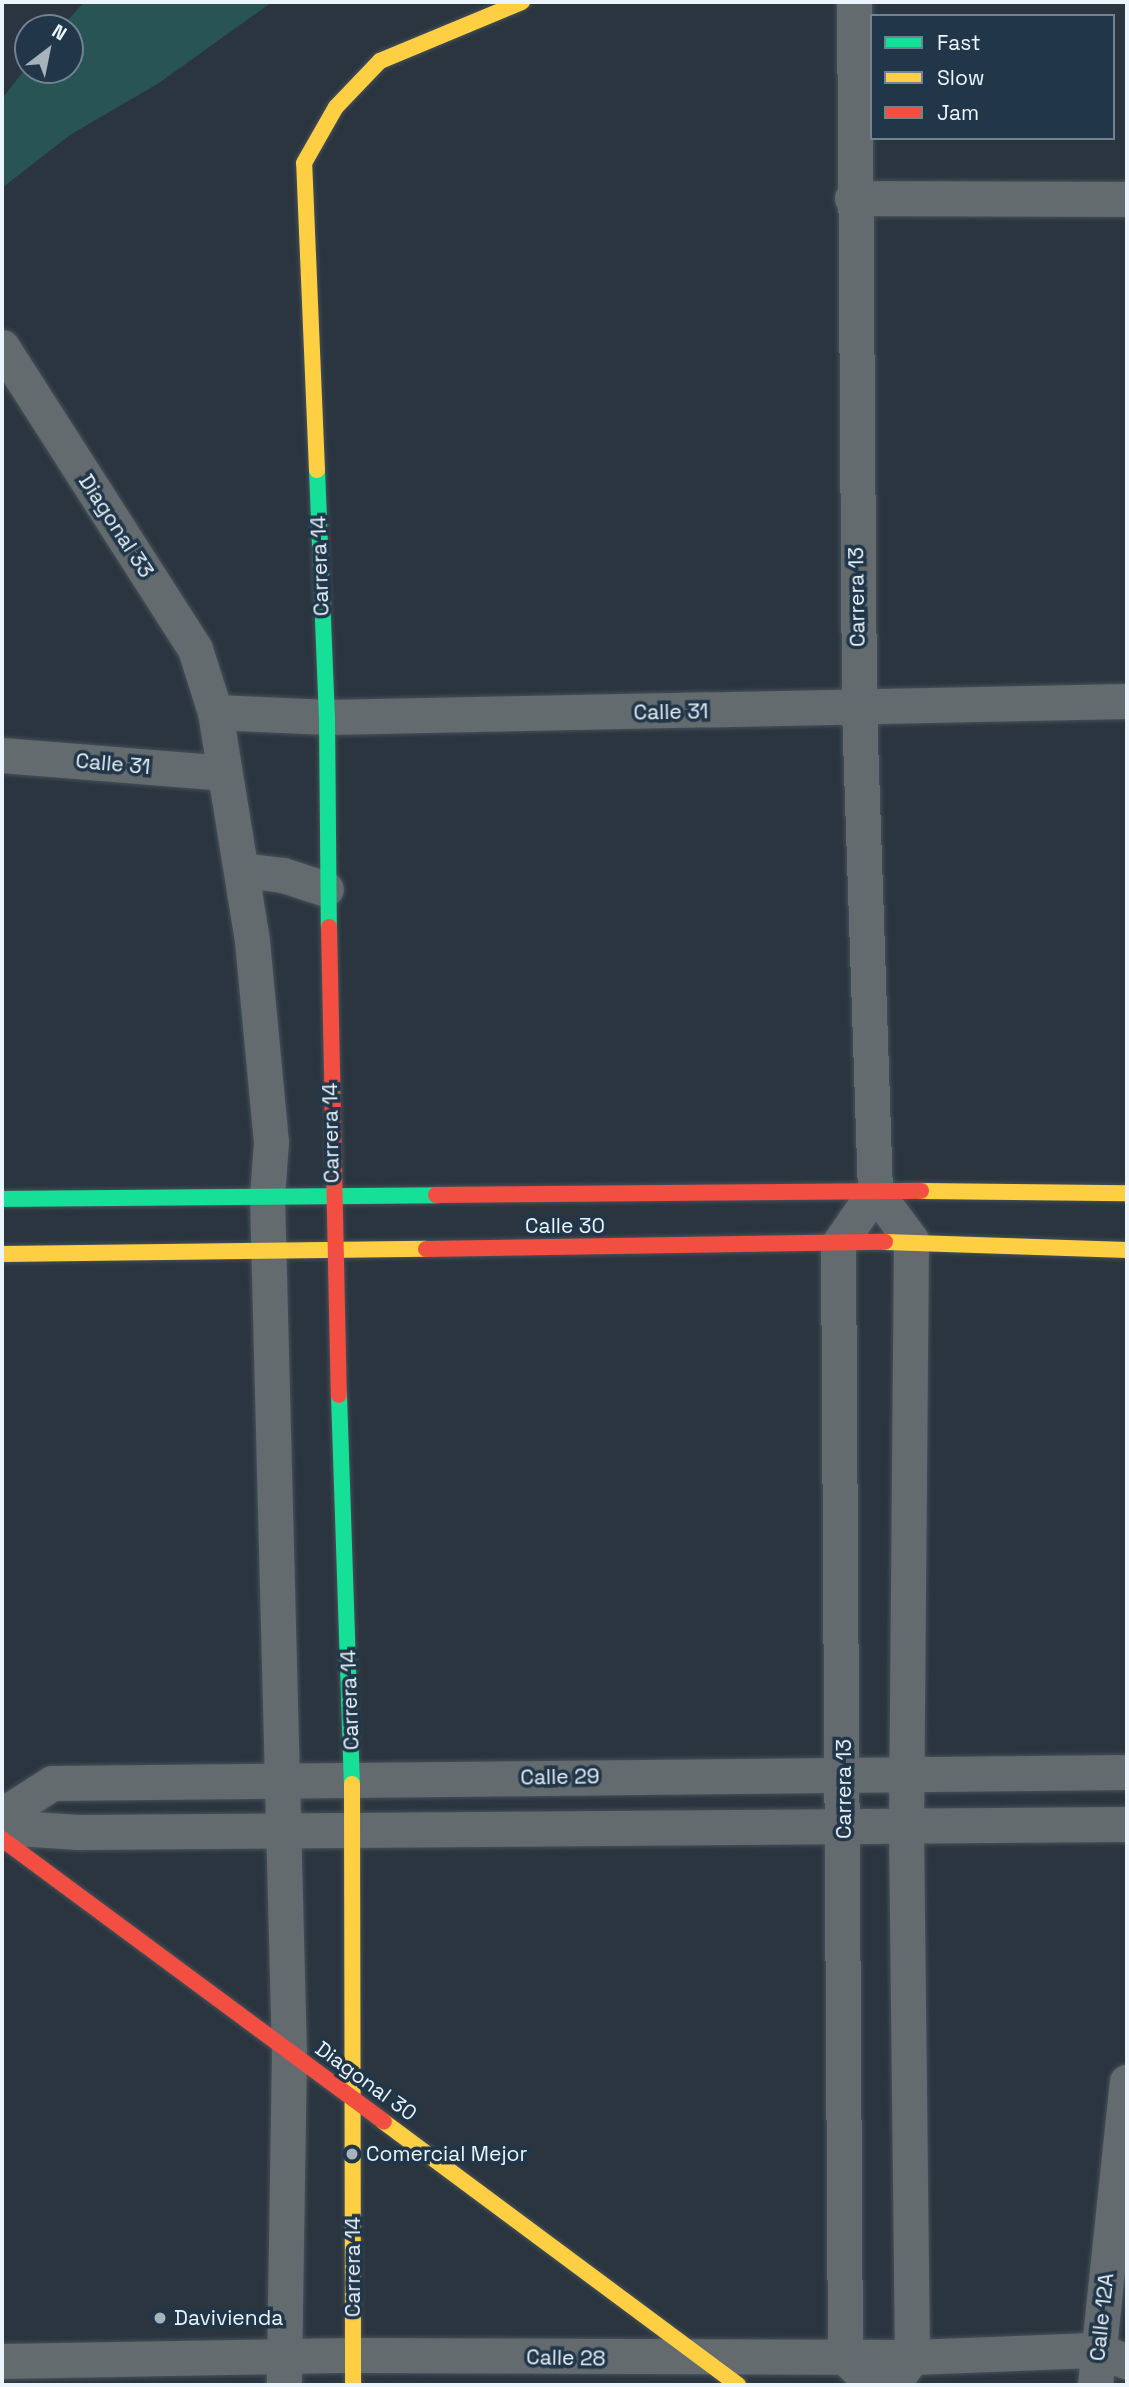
<!DOCTYPE html>
<html>
<head>
<meta charset="utf-8">
<style>
	body { margin:0 }
	#map { position:relative; width:1129px; height:2387px; overflow:hidden; background:#2a353f; font-family:"Space Grotesk",sans-serif }
	div>[style] { position:absolute }
	.water>* { inset:0; background:#285453 }
	.roads { filter:drop-shadow(0 0 2px #475058) drop-shadow(0 0 2px #475058) }
	.street>* { height:35px; margin:-17.5px; padding:0 17.5px; transform-origin:17.5px; border-radius:17.5px; background:#636b6f }
	.fast>* { height:16px; margin:-8px; padding:0 8px; transform-origin:8px; border-radius:8px; background:#16e098 }
	.slow>* { height:16px; margin:-8px; padding:0 8px; transform-origin:8px; border-radius:8px; background:#ffcf43 }
	.jam>* { height:16px; margin:-8px; padding:0 8px; transform-origin:8px; border-radius:8px; background:#f24e42 }
	.dots>* { width:19px; height:19px; translate:-50% -50%; box-sizing:border-box; border:4px solid #213648; border-radius:50% }
	span { translate:-50% -50%; white-space:nowrap; text-align:center; line-height:1.15; -webkit-text-stroke:7px #213648; paint-order:stroke }
	.street-label { font-size:21px; color:#eaf5fe }
	.poi-label { font-size:21px; color:#eaf5fe }
	.left { translate:0 -50%; text-align:left }
	.frame { position:absolute; inset:0; border:4px solid #eaf5fe; pointer-events:none }
	.legend { position:absolute; left:870px; top:14px; width:245px; height:126px; box-sizing:border-box; background:#213648; border:2px solid #718291; margin:0; padding:9px 12px; list-style:none; font-size:21px; color:#eaf5fe }
	.legend li { display:flex; align-items:center; gap:14px; height:35px }
	.legend b { width:35px; border:2px solid #718291 }
	.north { position:absolute; left:14px; top:14px; width:70px; height:70px; box-sizing:border-box; background:#213648; border:2px solid #718291; border-radius:50%; rotate:32deg; font-size:19px; font-weight:700; line-height:28px; text-align:center; color:#eaf5fe }
	.north::after { content:''; display:block; margin:auto; width:24px; height:32px; background:#a7b2bb; clip-path:polygon(50% 0,100% 100%,50% 72%,0 100%) }
</style>
</head>
<body>
<div id="map">
	<div class="water">
		<i style="clip-path:polygon(84px 2px,272px 2px,159px 83px,70px 135px,2px 188px,2px 99px,28px 65px,28px 70px,70px 70px,70px 28px,61px 28px)"></i>
	</div>
	<div class="roads">
		<div class="street">
			<i style="left:854px;top:2px;width:707px;rotate:89.59deg"></i>
			<i style="left:859px;top:709px;width:482px;rotate:88.1deg"></i>
			<i style="left:875px;top:1191px;width:61px;rotate:53.7deg"></i>
			<i style="left:911px;top:1240px;width:588px;rotate:90.49deg"></i>
			<i style="left:906px;top:1828px;width:529px;rotate:89.35deg"></i>
			<i style="left:912px;top:2357px;width:34px;rotate:126deg"></i>
			<i style="left:852px;top:198px;width:275px;rotate:0.2deg"></i>
			<i style="left:2px;top:347px;width:358px;rotate:57.4deg"></i>
			<i style="left:195px;top:649px;width:66px;rotate:72.4deg"></i>
			<i style="left:215px;top:712px;width:232px;rotate:80.8deg"></i>
			<i style="left:252px;top:941px;width:202px;rotate:84.6deg"></i>
			<i style="left:271px;top:1142px;width:55px;rotate:94.2deg"></i>
			<i style="left:267px;top:1197px;width:855px;rotate:88.53deg"></i>
			<i style="left:289px;top:2052px;width:333px;rotate:90.9deg"></i>
			<i style="left:215px;top:712px;width:112px;rotate:2.6deg"></i>
			<i style="left:327px;top:717px;width:800px;rotate:-1.15deg"></i>
			<i style="left:2px;top:755px;width:223px;rotate:4.6deg"></i>
			<i style="left:242px;top:870px;width:41px;rotate:7deg"></i>
			<i style="left:283px;top:875px;width:45px;rotate:18deg"></i>
			<i style="left:2px;top:1815px;width:59px;rotate:-32.6deg"></i>
			<i style="left:52px;top:1783px;width:1075px;rotate:-0.59deg"></i>
			<i style="left:2px;top:1827px;width:76px;rotate:3.8deg"></i>
			<i style="left:78px;top:1832px;width:1049px;rotate:-0.44deg"></i>
			<i style="left:2px;top:2361px;width:351px;rotate:-1deg"></i>
			<i style="left:353px;top:2355px;width:559px;rotate:0.2deg"></i>
			<i style="left:912px;top:2357px;width:186px;rotate:-2.2deg"></i>
			<i style="left:1098px;top:2350px;width:31px;rotate:22deg"></i>
			<i style="left:874px;top:2385px;width:40px;rotate:-136deg"></i>
			<i style="left:845px;top:2357px;width:1112px;rotate:-90.36deg"></i>
			<i style="left:838px;top:1245px;width:65px;rotate:-55.6deg"></i>
			<i style="left:1095px;top:2385px;width:305px;rotate:-84deg"></i>
		</div>
		<div class="fast">
			<i style="left:317px;top:470px;width:247px;rotate:87.7deg"></i>
			<i style="left:327px;top:717px;width:210px;rotate:89.5deg"></i>
			<i style="left:2px;top:1199px;width:434px;rotate:-0.5deg"></i>
			<i style="left:339px;top:1395px;width:389px;rotate:88.1deg"></i>
		</div>
		<div class="slow">
			<i style="left:317px;top:470px;width:307px;rotate:-92.4deg"></i>
			<i style="left:304px;top:163px;width:64px;rotate:-60.3deg"></i>
			<i style="left:336px;top:107px;width:64px;rotate:-46.3deg"></i>
			<i style="left:380px;top:61px;width:154px;rotate:-22.6deg"></i>
			<i style="left:921px;top:1191px;width:206px;rotate:0.6deg"></i>
			<i style="left:885px;top:1242px;width:242px;rotate:1.9deg"></i>
			<i style="left:2px;top:1254px;width:424px;rotate:-0.7deg"></i>
			<i style="left:352px;top:1784px;width:601px;rotate:89.9deg"></i>
			<i style="left:384px;top:2122px;width:441px;rotate:36.6deg"></i>
		</div>
		<div class="jam">
			<i style="left:329px;top:927px;width:468px;rotate:88.8deg"></i>
			<i style="left:436px;top:1195px;width:485px;rotate:-0.5deg"></i>
			<i style="left:426px;top:1249px;width:459px;rotate:-0.9deg"></i>
			<i style="left:2px;top:1839px;width:475px;rotate:36.5deg"></i>
		</div>
	</div>
	<div class="dots">
		<i style="left:352px;top:2154px;background:#a7b2bb"></i>
		<i style="left:160px;top:2318px;background:#a7b2bb"></i>
	</div>
	<div class="street-label">
		<span style="left:116px;top:526px;rotate:57deg">Diagonal 33</span>
		<span style="left:320px;top:566px;rotate:-92deg">Carrera 14</span>
		<span style="left:857px;top:597px;rotate:-91deg">Carrera 13</span>
		<span style="left:671px;top:712px;rotate:-1deg">Calle 31</span>
		<span style="left:113px;top:764px;rotate:5deg">Calle 31</span>
		<span style="left:331px;top:1133px;rotate:-91deg">Carrera 14</span>
		<span style="left:565px;top:1226px">Calle 30</span>
		<span style="left:350px;top:1700px;rotate:-92deg">Carrera 14</span>
		<span style="left:560px;top:1777px;rotate:-1deg">Calle 29</span>
		<span style="left:844px;top:1789px;rotate:-90deg">Carrera 13</span>
		<span style="left:366px;top:2081px;rotate:36deg">Diagonal 30</span>
		<span style="left:353px;top:2267px;rotate:-90deg">Carrera 14</span>
		<span style="left:1102px;top:2317px;rotate:-84deg">Calle 12A</span>
		<span style="left:566px;top:2358px;rotate:1deg">Calle 28</span>
	</div>
	<div class="poi-label">
		<span class="left" style="left:366px;top:2154px">Comercial Mejor</span>
		<span class="left" style="left:174px;top:2318px">Davivienda</span>
	</div>
	<div class="frame"></div>
	<ul class="legend">
	<li><b style="height:9px;background:#16e098"></b>Fast</li>
	<li><b style="height:9px;background:#ffcf43"></b>Slow</li>
	<li><b style="height:9px;background:#f24e42"></b>Jam</li>
	</ul>
	<div class="north">N</div>
</div>
</body>
</html>
